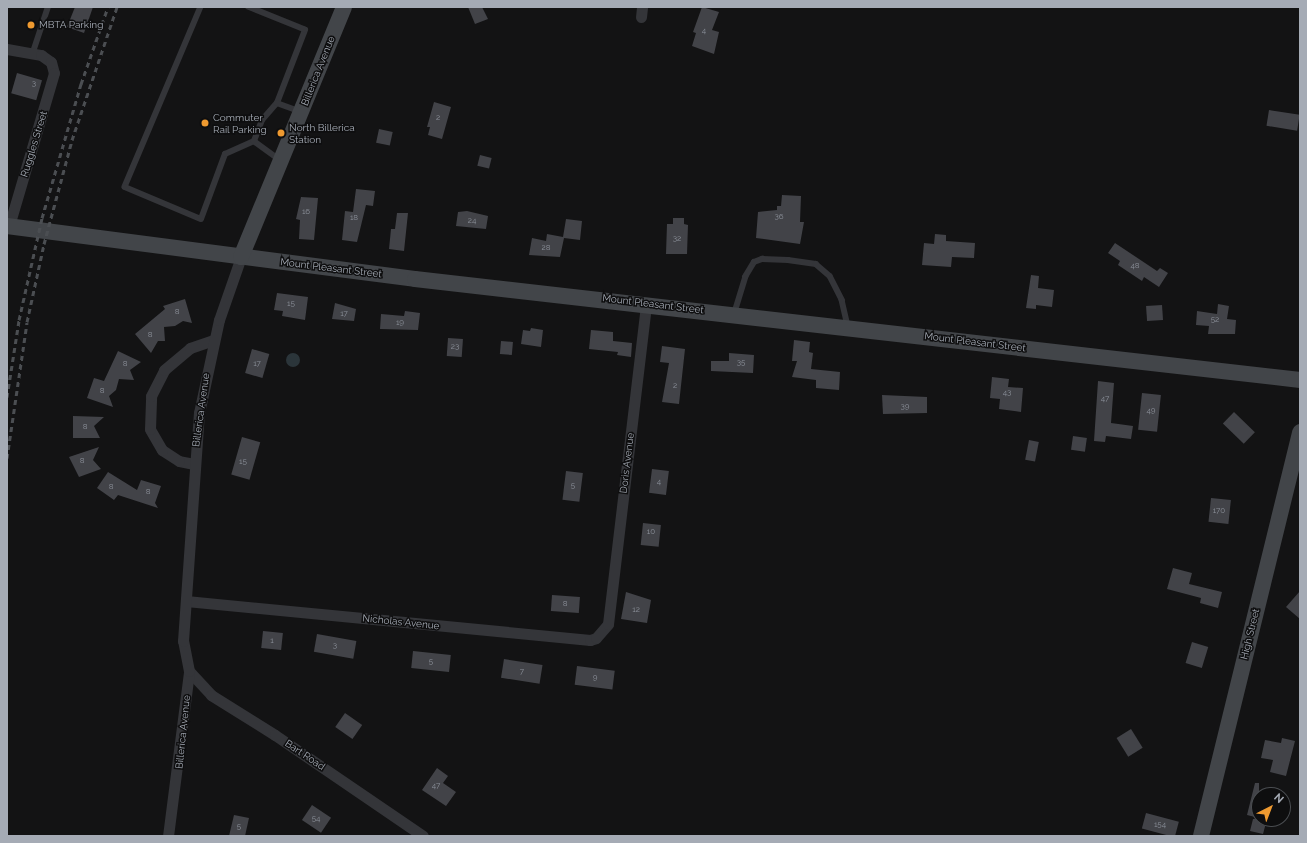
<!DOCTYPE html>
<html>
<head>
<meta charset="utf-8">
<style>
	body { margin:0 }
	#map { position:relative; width:1307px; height:843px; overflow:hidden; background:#131314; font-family:Raleway,sans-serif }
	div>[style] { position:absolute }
	.water>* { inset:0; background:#2b353a }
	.round { border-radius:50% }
	.building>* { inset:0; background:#424348; transform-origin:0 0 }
	.lane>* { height:5.5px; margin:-2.75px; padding:0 2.75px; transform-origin:2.75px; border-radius:2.75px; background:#343539 }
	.street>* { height:11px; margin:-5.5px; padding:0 5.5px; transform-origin:5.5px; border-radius:5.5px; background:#343539 }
	.secondary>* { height:16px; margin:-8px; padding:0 8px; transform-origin:8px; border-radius:8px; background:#424549 }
	.rail>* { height:3px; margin-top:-1.5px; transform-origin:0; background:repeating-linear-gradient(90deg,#4b4e52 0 5px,transparent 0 9px) }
	.dots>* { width:11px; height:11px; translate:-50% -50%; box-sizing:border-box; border:2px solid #0e0e0f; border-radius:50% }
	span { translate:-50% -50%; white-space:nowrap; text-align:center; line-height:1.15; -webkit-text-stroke:3px #0e0e0f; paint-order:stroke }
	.number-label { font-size:8px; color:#8c919a }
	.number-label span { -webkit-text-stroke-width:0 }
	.poi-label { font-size:10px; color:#a5abb5 }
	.left { translate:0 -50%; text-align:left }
	.street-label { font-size:10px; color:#a5abb5 }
	.frame { position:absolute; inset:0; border:8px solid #a5abb5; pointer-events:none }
	.north { position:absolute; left:1251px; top:787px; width:40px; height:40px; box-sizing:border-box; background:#0e0e0f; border:1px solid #4a4d51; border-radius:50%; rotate:42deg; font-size:11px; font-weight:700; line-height:16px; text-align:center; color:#a5abb5 }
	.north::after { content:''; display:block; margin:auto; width:14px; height:18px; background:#ef9a30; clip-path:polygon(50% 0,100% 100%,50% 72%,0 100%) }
</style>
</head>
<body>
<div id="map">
	<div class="water">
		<i class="round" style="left:286px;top:353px;width:14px;height:14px"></i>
	</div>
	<div class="building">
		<i style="clip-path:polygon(75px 7px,93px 7px,84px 33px,67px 27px)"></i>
		<i style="clip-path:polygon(468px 7px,482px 7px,488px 19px,475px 24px)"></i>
		<i style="clip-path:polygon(702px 7px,719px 12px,712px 30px,719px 32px,714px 54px,692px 46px,696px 33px,693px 32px)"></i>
		<i style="left:17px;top:73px;width:26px;height:21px;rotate:16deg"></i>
		<i style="clip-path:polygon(434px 102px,451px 107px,442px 139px,428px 135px,430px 127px,427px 127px)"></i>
		<i style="left:1269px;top:110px;width:31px;height:16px;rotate:9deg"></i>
		<i style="left:379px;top:129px;width:14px;height:14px;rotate:12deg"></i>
		<i style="left:480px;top:155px;width:12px;height:11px;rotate:14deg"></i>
		<i style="clip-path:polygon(356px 189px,375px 191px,373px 206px,366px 205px,357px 242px,342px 240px,345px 211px,353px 212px)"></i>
		<i style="clip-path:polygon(782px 195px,801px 196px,800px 222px,804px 222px,800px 244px,756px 238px,758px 212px,777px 210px,777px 206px,781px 206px)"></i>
		<i style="clip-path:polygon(301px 197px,318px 198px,314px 240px,299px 239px,300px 220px,296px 219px)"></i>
		<i style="clip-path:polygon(467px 211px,488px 216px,486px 229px,456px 226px,458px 212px)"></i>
		<i style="clip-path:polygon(397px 213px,408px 213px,404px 251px,389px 249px,391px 229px,395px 229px)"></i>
		<i style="clip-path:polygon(673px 218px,684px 218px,684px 224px,688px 225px,687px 254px,666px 254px,667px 224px,673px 224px)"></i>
		<i style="clip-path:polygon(566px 219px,582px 221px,580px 240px,564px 238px,560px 257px,529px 255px,532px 238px,546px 241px,547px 234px,563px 237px)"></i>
		<i style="clip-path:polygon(935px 234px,946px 235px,946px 241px,975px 243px,974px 258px,952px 257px,951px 267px,922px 265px,924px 243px,934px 244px)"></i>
		<i style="clip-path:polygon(1115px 243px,1157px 271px,1160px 268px,1168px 273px,1159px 287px,1144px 277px,1142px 281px,1118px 265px,1120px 261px,1108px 253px)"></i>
		<i style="clip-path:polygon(1031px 275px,1039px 276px,1038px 288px,1054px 290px,1052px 307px,1036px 305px,1036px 309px,1026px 308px)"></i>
		<i style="clip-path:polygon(277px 293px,308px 297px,305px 320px,282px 316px,283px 311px,274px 310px)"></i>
		<i style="clip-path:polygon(185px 299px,192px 323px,183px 321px,175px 326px,164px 327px,165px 341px,158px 341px,151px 353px,135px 334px,165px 309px,163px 306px)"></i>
		<i style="clip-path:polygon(335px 303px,356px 309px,354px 321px,332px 319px)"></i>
		<i style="clip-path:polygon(1218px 304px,1229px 306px,1227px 319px,1236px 320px,1235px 334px,1208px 334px,1209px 326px,1196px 325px,1197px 311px,1217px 314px)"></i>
		<i style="left:1162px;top:305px;width:15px;height:16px;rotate:86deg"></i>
		<i style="clip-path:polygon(405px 311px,420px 313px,418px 330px,380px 329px,381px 314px,404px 316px)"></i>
		<i style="clip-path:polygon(531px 328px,543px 330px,541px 347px,521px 344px,523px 330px,530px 331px)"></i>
		<i style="clip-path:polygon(591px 330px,613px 332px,613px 341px,632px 343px,631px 357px,617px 355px,618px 352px,589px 349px)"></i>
		<i style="left:448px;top:338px;width:15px;height:18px;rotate:4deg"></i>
		<i style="clip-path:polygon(794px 340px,810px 342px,809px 352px,813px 353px,811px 369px,840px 372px,839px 390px,816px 388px,816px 380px,792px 377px,797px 361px,792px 361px)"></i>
		<i style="left:501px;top:341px;width:12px;height:13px;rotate:5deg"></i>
		<i style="clip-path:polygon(662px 346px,685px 349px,679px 404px,662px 402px,669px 363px,660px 362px)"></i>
		<i style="left:252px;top:349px;width:18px;height:25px;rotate:16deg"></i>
		<i style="clip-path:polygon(118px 351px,141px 362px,130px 370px,134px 380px,119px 379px,116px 390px,109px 396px,113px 407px,87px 398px,94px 378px,104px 381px)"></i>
		<i style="clip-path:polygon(729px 353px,754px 355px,753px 373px,711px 371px,711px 361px,729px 361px)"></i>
		<i style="clip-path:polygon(992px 377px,1009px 379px,1008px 387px,1023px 388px,1021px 412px,999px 409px,1000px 399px,990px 398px)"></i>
		<i style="clip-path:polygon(1098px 381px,1114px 383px,1111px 423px,1133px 426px,1131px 439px,1106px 436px,1105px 442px,1094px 441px)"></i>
		<i style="left:1142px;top:393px;width:19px;height:37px;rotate:6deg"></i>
		<i style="clip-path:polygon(882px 395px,927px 397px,927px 413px,883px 414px)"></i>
		<i style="left:1234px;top:412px;width:29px;height:16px;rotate:44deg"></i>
		<i style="clip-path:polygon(73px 416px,104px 417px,94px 426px,100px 438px,73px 438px)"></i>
		<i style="left:1073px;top:436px;width:14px;height:14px;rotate:8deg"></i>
		<i style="left:242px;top:437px;width:19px;height:39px;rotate:16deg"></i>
		<i style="left:1029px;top:440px;width:10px;height:20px;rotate:11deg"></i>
		<i style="clip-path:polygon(99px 447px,93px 460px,101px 469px,79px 477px,69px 457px)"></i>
		<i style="left:652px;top:469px;width:17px;height:24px;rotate:7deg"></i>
		<i style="left:566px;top:471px;width:17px;height:29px;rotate:7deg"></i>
		<i style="clip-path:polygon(108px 472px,137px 490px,141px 480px,161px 486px,155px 503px,158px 508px,118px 495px,114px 500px,97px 488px)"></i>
		<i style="left:1211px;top:498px;width:20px;height:24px;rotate:6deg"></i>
		<i style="left:643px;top:523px;width:18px;height:22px;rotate:6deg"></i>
		<i style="clip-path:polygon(1173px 568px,1192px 573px,1189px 584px,1222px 592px,1218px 608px,1200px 603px,1201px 598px,1167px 589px)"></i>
		<i style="clip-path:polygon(1300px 591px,1300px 619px,1286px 607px)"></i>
		<i style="clip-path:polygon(626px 592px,651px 600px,647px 623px,621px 619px)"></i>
		<i style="left:552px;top:595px;width:28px;height:16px;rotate:4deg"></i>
		<i style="left:263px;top:631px;width:20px;height:17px;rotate:6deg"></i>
		<i style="left:317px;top:634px;width:40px;height:18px;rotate:10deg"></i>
		<i style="left:1192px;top:642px;width:17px;height:22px;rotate:17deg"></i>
		<i style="left:413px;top:651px;width:38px;height:17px;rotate:6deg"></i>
		<i style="left:504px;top:659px;width:39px;height:19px;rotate:9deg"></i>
		<i style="left:577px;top:666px;width:38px;height:19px;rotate:7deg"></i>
		<i style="left:345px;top:713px;width:21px;height:17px;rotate:35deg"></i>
		<i style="left:1131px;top:729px;width:22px;height:17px;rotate:58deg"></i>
		<i style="clip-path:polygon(1282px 738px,1295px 741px,1286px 776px,1270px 772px,1273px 760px,1261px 758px,1265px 740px,1281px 743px)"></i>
		<i style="clip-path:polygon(437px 768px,448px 776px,443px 783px,456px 792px,446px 806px,422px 790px)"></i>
		<i style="clip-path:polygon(1255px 783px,1259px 783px,1259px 818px,1247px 815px)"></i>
		<i style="left:312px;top:805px;width:23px;height:18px;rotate:34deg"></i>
		<i style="left:1146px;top:813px;width:34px;height:16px;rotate:15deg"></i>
		<i style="clip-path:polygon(234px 815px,249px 818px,245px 836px,229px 836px)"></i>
		<i style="clip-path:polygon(1253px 819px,1267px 819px,1263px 834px,1250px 831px)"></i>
	</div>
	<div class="lane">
		<i style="left:201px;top:7px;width:195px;rotate:112.9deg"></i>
		<i style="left:125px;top:187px;width:82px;rotate:22.8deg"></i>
		<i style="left:201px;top:219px;width:69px;rotate:-69.7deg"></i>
		<i style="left:225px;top:154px;width:32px;rotate:-24deg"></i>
		<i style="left:254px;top:141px;width:22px;rotate:-69deg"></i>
		<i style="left:262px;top:120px;width:23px;rotate:-49deg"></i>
		<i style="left:277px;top:103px;width:78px;rotate:-69deg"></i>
		<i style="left:305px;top:30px;width:61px;rotate:-158deg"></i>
		<i style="left:33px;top:52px;width:47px;rotate:-71.6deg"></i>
		<i style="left:277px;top:103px;width:23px;rotate:20deg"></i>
		<i style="left:254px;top:141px;width:32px;rotate:36deg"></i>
		<i style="left:734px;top:314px;width:39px;rotate:-73deg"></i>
		<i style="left:745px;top:277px;width:17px;rotate:-59deg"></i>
		<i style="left:754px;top:262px;width:9px;rotate:-21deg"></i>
		<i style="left:762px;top:259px;width:26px;rotate:2deg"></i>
		<i style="left:788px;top:260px;width:28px;rotate:8deg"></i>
		<i style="left:816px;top:264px;width:18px;rotate:41deg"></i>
		<i style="left:830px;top:276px;width:27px;rotate:63deg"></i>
		<i style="left:842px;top:300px;width:27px;rotate:77deg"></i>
	</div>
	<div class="street">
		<i style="left:641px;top:17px;width:10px;rotate:-84deg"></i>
		<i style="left:7px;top:49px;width:35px;rotate:10deg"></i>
		<i style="left:41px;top:55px;width:12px;rotate:35deg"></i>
		<i style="left:51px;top:62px;width:11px;rotate:75deg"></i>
		<i style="left:54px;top:73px;width:159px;rotate:106.4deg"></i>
		<i style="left:194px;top:464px;width:15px;rotate:-169deg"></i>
		<i style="left:179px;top:461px;width:20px;rotate:-147deg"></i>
		<i style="left:162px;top:450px;width:24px;rotate:-120deg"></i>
		<i style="left:150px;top:429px;width:33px;rotate:-88deg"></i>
		<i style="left:151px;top:396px;width:29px;rotate:-63deg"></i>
		<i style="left:164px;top:370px;width:34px;rotate:-40deg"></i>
		<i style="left:190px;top:348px;width:24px;rotate:-19deg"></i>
		<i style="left:186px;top:601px;width:406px;rotate:5.5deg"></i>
		<i style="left:590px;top:640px;width:6px;rotate:-18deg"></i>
		<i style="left:596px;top:638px;width:18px;rotate:-49deg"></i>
		<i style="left:608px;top:624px;width:323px;rotate:-83.2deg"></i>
		<i style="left:189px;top:671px;width:33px;rotate:47deg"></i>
		<i style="left:211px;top:695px;width:75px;rotate:32deg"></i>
		<i style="left:275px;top:735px;width:179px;rotate:34.3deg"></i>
		<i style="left:168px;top:836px;width:166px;rotate:-82.7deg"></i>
		<i style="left:189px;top:671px;width:31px;rotate:-101deg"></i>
		<i style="left:183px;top:641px;width:229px;rotate:-86deg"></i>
		<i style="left:199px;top:413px;width:95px;rotate:-77.9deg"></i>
		<i style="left:219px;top:320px;width:67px;rotate:-70.8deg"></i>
	</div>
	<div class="secondary">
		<i style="left:7px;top:226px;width:411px;rotate:7.4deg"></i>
		<i style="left:415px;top:279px;width:891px;rotate:6.51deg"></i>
		<i style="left:241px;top:257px;width:270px;rotate:-67.6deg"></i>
		<i style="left:1201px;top:836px;width:416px;rotate:-76.2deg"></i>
	</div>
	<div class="rail">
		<i style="left:7px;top:397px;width:78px;rotate:-81.1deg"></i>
		<i style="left:19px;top:320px;width:105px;rotate:-77.3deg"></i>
		<i style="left:42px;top:218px;width:140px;rotate:-73.8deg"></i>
		<i style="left:81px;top:84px;width:82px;rotate:-70.7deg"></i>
		<i style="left:7px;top:458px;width:137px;rotate:-81.6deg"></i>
		<i style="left:27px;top:322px;width:80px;rotate:-77.7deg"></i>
		<i style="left:44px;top:244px;width:108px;rotate:-74.9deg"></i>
		<i style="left:72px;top:140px;width:140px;rotate:-71.3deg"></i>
	</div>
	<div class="dots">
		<i style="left:31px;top:25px;background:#ef9a30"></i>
		<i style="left:205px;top:123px;background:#ef9a30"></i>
		<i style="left:281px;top:133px;background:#ef9a30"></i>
	</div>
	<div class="number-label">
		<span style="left:704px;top:31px">4</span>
		<span style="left:34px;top:84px">3</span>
		<span style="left:438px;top:118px">2</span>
		<span style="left:306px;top:212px">16</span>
		<span style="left:779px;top:217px">36</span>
		<span style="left:354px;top:218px">18</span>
		<span style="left:472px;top:221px">24</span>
		<span style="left:677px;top:239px">32</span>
		<span style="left:546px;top:248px">28</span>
		<span style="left:1135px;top:266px">48</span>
		<span style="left:291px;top:304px">15</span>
		<span style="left:177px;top:312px">8</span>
		<span style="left:344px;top:314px">17</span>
		<span style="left:1215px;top:320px">52</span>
		<span style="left:400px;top:323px">19</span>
		<span style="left:150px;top:335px">8</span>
		<span style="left:455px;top:347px">23</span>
		<span style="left:741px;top:363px">35</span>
		<span style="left:125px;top:364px">8</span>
		<span style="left:257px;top:364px">17</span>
		<span style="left:675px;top:386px">2</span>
		<span style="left:102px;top:391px">8</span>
		<span style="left:1007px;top:393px">43</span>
		<span style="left:1105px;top:399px">47</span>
		<span style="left:905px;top:407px">39</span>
		<span style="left:1151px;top:411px">49</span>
		<span style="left:85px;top:427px">8</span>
		<span style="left:82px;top:461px">8</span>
		<span style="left:243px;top:462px">15</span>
		<span style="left:659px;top:482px">4</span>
		<span style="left:573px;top:486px">5</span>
		<span style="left:111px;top:487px">8</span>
		<span style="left:148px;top:492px">8</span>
		<span style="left:1219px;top:511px">170</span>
		<span style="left:651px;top:532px">10</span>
		<span style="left:565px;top:604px">8</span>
		<span style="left:636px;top:610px">12</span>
		<span style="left:272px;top:641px">1</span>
		<span style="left:335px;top:646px">3</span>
		<span style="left:431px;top:662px">5</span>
		<span style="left:522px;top:672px">7</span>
		<span style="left:595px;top:678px">9</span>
		<span style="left:436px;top:786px">47</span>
		<span style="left:316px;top:819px">54</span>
		<span style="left:1160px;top:825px">154</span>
		<span style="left:239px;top:827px">5</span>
	</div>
	<div class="poi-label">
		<span class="left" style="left:39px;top:25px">MBTA Parking</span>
		<span class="left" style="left:213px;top:123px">Commuter<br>Rail Parking</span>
		<span class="left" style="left:289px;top:133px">North Billerica<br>Station</span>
	</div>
	<div class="street-label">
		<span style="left:318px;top:71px;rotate:-68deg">Billerica Avenue</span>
		<span style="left:34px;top:144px;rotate:-73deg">Ruggles Street</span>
		<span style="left:331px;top:268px;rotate:7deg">Mount Pleasant Street</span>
		<span style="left:653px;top:304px;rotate:7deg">Mount Pleasant Street</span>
		<span style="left:975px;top:342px;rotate:7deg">Mount Pleasant Street</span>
		<span style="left:201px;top:410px;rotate:-82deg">Billerica Avenue</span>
		<span style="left:627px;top:463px;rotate:-83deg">Doris Avenue</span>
		<span style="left:401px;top:622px;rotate:6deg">Nicholas Avenue</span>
		<span style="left:1250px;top:634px;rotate:-76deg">High Street</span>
		<span style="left:183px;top:732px;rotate:-84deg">Billerica Avenue</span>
		<span style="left:305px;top:755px;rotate:34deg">Bart Road</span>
	</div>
	<div class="frame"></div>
	<div class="north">N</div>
</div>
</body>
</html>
